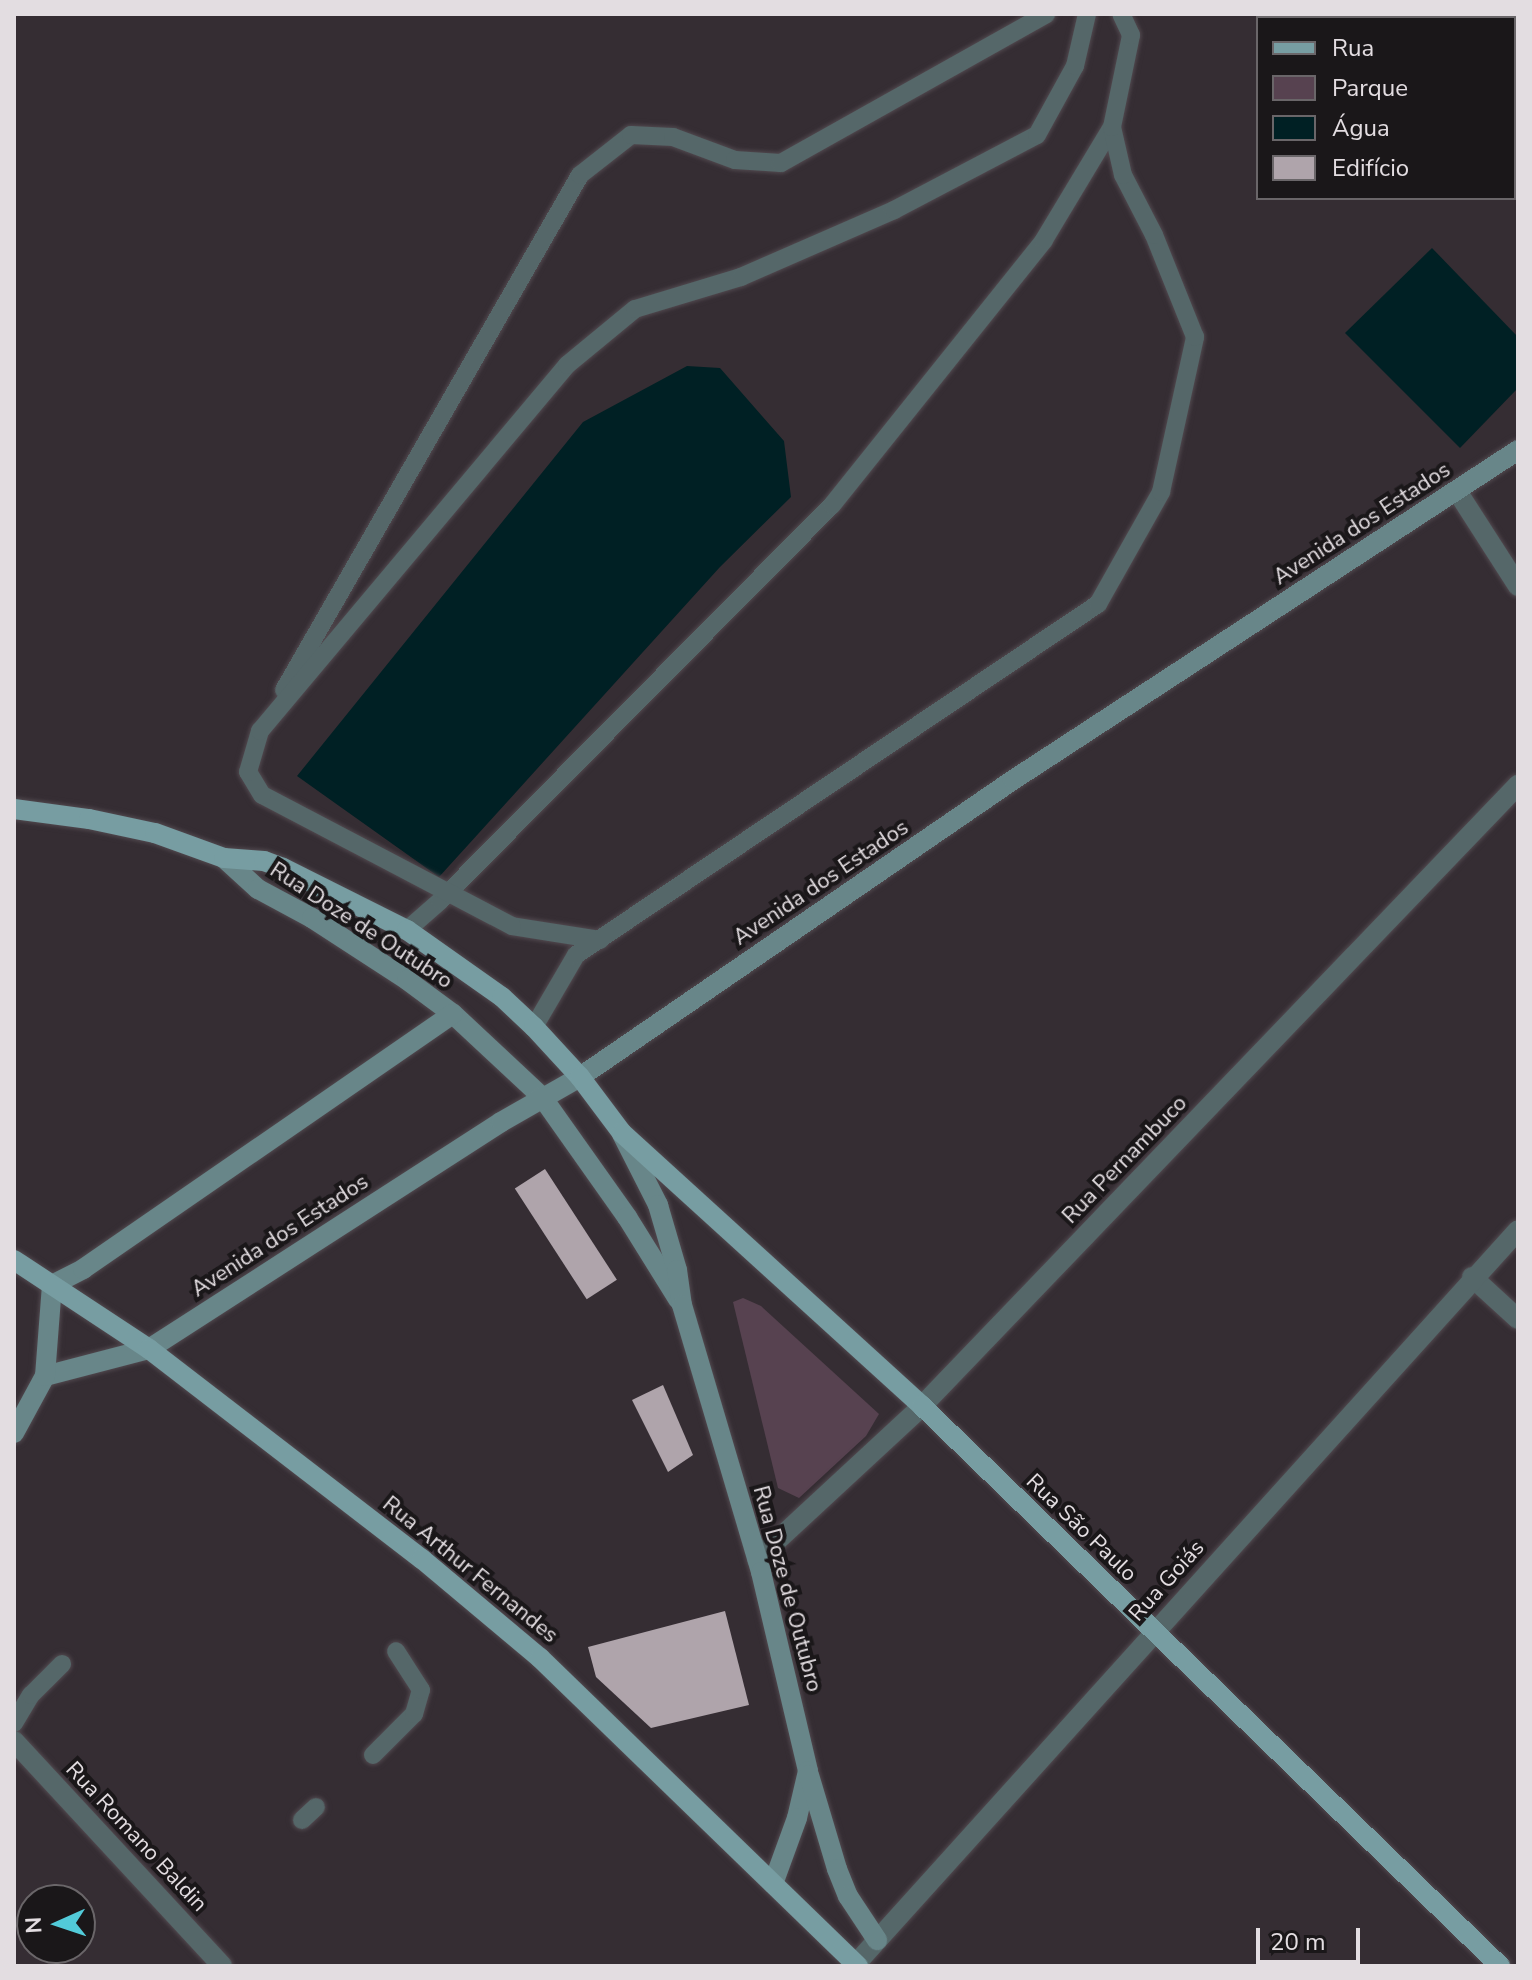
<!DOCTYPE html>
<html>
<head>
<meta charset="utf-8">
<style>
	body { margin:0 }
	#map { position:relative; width:1532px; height:1980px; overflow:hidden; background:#352d33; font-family:"Nunito Sans",sans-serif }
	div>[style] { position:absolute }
	.green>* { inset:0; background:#574250 }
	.water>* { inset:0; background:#002024 }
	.building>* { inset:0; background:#afa4ab; transform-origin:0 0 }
	.roads { filter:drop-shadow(0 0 2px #51494f) drop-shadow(0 0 2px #51494f) }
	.service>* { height:18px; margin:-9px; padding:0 9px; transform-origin:9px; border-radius:9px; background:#556769 }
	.minor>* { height:20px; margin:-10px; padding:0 10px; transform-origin:10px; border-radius:10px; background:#556769 }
	.secondary>* { height:20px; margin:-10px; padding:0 10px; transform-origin:10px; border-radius:10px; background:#688689 }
	.primary>* { height:20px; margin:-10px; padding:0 10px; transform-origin:10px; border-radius:10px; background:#779da2 }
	span { translate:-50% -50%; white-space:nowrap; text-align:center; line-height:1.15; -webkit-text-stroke:8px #1a1719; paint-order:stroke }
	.street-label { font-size:22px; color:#e3dde1 }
	.frame { position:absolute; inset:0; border:16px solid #e3dde1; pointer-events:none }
	.legend { position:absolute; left:1256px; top:16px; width:260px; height:184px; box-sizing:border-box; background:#1a1719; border:2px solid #6a6669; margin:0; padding:10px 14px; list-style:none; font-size:24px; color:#e3dde1 }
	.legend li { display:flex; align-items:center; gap:16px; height:40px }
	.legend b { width:40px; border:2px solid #6a6669 }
	.north { position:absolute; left:16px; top:1884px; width:80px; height:80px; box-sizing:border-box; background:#1a1719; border:2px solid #6a6669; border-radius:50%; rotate:267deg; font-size:22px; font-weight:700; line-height:32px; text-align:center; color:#e3dde1 }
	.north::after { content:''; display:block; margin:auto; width:28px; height:36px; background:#52cbd9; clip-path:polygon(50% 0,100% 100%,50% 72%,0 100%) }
	.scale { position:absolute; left:1256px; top:1928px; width:104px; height:36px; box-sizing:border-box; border:4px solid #e3dde1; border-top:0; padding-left:10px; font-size:24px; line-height:28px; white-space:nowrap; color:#e3dde1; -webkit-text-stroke:6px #1a1719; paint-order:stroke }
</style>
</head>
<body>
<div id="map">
	<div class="green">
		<i style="clip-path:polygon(743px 1298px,761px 1306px,879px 1414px,866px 1436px,799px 1498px,778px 1488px,733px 1302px)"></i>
	</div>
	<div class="water">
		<i style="clip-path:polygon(1432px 248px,1518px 337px,1518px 388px,1460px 448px,1345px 333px)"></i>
		<i style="clip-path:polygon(687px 366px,720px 368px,784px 441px,791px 497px,720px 567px,439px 877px,297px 776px,583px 422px)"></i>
	</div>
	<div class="building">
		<i style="left:545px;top:1169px;width:132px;height:36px;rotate:57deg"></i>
		<i style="clip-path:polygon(663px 1385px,693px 1455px,668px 1472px,632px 1400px)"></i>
		<i style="clip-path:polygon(725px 1611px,749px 1705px,651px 1728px,596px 1677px,588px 1647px)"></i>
	</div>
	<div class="roads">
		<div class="service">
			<i style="left:284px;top:690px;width:594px;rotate:-60.11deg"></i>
			<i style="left:580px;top:175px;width:65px;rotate:-38.1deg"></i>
			<i style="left:631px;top:135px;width:42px;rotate:2.7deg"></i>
			<i style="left:673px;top:137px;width:66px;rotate:20.4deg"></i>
			<i style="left:735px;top:160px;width:46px;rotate:3.7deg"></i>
			<i style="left:781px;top:163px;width:304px;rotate:-29.3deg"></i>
			<i style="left:407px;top:930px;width:44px;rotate:-41.3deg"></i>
			<i style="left:440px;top:901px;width:557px;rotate:-45.29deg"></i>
			<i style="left:832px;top:505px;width:339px;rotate:-51.3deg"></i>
			<i style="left:1044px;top:240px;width:132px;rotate:-59deg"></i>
			<i style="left:600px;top:940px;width:89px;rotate:-171deg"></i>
			<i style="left:512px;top:926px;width:282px;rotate:-152.3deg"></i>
			<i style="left:262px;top:795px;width:27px;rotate:-121deg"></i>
			<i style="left:248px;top:772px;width:43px;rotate:-73.7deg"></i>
			<i style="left:260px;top:731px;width:478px;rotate:-50deg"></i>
			<i style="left:567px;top:365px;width:88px;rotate:-39.5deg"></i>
			<i style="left:635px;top:309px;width:111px;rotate:-16.8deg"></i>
			<i style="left:741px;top:277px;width:167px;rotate:-23.6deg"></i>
			<i style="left:894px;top:210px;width:161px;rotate:-27.7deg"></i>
			<i style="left:1037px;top:135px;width:79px;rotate:-61.2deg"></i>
			<i style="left:1075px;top:66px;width:53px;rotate:-77deg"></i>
			<i style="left:534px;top:1027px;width:83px;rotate:-59.7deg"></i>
			<i style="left:576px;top:955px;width:629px;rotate:-33.92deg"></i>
			<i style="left:1098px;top:604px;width:129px;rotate:-60.6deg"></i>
			<i style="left:1161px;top:492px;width:159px;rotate:-77.6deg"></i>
			<i style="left:1195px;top:337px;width:110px;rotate:-111.9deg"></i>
			<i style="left:1154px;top:235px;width:68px;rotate:-117.3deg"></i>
			<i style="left:1123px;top:175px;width:49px;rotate:-102.9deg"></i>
			<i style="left:1112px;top:127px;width:94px;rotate:-78.3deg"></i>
			<i style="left:1131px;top:35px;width:23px;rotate:-115deg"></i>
			<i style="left:14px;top:1723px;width:33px;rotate:-59deg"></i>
			<i style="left:31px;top:1695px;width:44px;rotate:-45deg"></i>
			<i style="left:373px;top:1755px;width:58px;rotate:-45deg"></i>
			<i style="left:414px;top:1714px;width:25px;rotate:-74deg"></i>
			<i style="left:421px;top:1690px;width:46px;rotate:-122.7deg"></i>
			<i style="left:302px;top:1820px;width:19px;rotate:-43deg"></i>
		</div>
		<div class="minor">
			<i style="left:1457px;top:491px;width:113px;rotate:57.3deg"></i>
			<i style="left:1472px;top:1277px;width:62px;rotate:42.4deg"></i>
			<i style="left:757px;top:1559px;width:225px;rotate:-42.8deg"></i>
			<i style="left:922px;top:1406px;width:861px;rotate:-46.18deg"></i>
			<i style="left:14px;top:1741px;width:306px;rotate:47.2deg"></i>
			<i style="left:854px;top:1966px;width:991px;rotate:-47.94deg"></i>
		</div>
		<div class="secondary">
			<i style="left:224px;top:858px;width:46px;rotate:42.4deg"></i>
			<i style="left:258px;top:889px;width:61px;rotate:28.2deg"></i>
			<i style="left:312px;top:918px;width:113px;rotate:33.1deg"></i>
			<i style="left:407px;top:980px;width:57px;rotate:36.5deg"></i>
			<i style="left:453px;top:1014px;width:122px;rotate:43deg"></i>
			<i style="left:542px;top:1097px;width:147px;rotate:54.7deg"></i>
			<i style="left:627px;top:1217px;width:97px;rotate:58.1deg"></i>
			<i style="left:622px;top:1134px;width:80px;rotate:63.1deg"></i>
			<i style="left:658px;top:1205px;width:68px;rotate:73.7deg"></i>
			<i style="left:677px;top:1270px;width:35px;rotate:82deg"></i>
			<i style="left:682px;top:1305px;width:278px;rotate:73.5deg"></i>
			<i style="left:761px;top:1572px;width:204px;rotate:76.7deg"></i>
			<i style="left:808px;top:1771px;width:48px;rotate:103.2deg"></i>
			<i style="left:797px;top:1818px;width:70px;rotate:110deg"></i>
			<i style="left:45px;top:1376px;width:107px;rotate:-14.6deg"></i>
			<i style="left:149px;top:1349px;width:419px;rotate:-32.8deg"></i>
			<i style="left:501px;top:1122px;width:91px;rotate:-29.7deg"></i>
			<i style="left:580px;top:1077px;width:525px;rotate:-34.45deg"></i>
			<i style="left:1013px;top:780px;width:603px;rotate:-33.16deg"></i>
			<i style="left:14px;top:1433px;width:65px;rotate:-61.5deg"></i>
			<i style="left:45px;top:1376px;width:91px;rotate:-85.6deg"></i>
			<i style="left:52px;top:1285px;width:35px;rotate:-27deg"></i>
			<i style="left:83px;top:1269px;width:449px;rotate:-34.6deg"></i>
			<i style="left:809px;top:1775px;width:98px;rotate:73.4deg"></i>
			<i style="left:837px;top:1869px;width:29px;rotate:68deg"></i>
			<i style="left:848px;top:1896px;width:53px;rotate:56.6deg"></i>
		</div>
		<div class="primary">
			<i style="left:14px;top:809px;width:76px;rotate:7.6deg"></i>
			<i style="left:89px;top:819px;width:67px;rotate:12deg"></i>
			<i style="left:155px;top:833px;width:73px;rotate:19.9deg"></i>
			<i style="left:224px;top:858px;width:40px;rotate:4.3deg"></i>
			<i style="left:264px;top:861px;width:20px;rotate:20deg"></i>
			<i style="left:283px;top:868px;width:139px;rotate:26.6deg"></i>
			<i style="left:407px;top:930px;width:116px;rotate:35.2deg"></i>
			<i style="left:502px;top:997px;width:44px;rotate:43.2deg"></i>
			<i style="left:534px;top:1027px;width:68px;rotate:47.4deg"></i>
			<i style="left:580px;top:1077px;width:70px;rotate:53.1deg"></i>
			<i style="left:622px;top:1133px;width:406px;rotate:42.3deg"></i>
			<i style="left:922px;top:1406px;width:805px;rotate:44.09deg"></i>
			<i style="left:14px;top:1260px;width:162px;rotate:33.4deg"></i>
			<i style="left:149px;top:1349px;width:344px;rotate:37.6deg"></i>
			<i style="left:422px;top:1559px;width:154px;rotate:40deg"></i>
			<i style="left:540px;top:1658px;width:443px;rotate:44.1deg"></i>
		</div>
	</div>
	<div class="street-label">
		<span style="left:1362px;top:524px;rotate:-33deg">Avenida dos Estados</span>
		<span style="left:821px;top:883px;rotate:-34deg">Avenida dos Estados</span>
		<span style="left:361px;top:926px;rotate:33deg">Rua Doze de Outubro</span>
		<span style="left:1125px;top:1160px;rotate:-46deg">Rua Pernambuco</span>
		<span style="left:280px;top:1236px;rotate:-33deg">Avenida dos Estados</span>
		<span style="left:1081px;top:1528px;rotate:44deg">Rua São Paulo</span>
		<span style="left:470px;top:1570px;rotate:39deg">Rua Arthur Fernandes</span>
		<span style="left:1167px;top:1581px;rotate:-48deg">Rua Goiás</span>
		<span style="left:787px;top:1589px;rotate:75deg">Rua Doze de Outubro</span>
		<span style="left:136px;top:1837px;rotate:47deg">Rua Romano Baldin</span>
	</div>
	<div class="frame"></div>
	<ul class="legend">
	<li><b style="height:10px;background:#779da2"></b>Rua</li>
	<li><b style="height:22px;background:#574250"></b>Parque</li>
	<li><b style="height:22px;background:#002024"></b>Água</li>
	<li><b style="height:22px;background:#afa4ab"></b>Edifício</li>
	</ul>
	<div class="north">N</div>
	<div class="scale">20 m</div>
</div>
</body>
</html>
